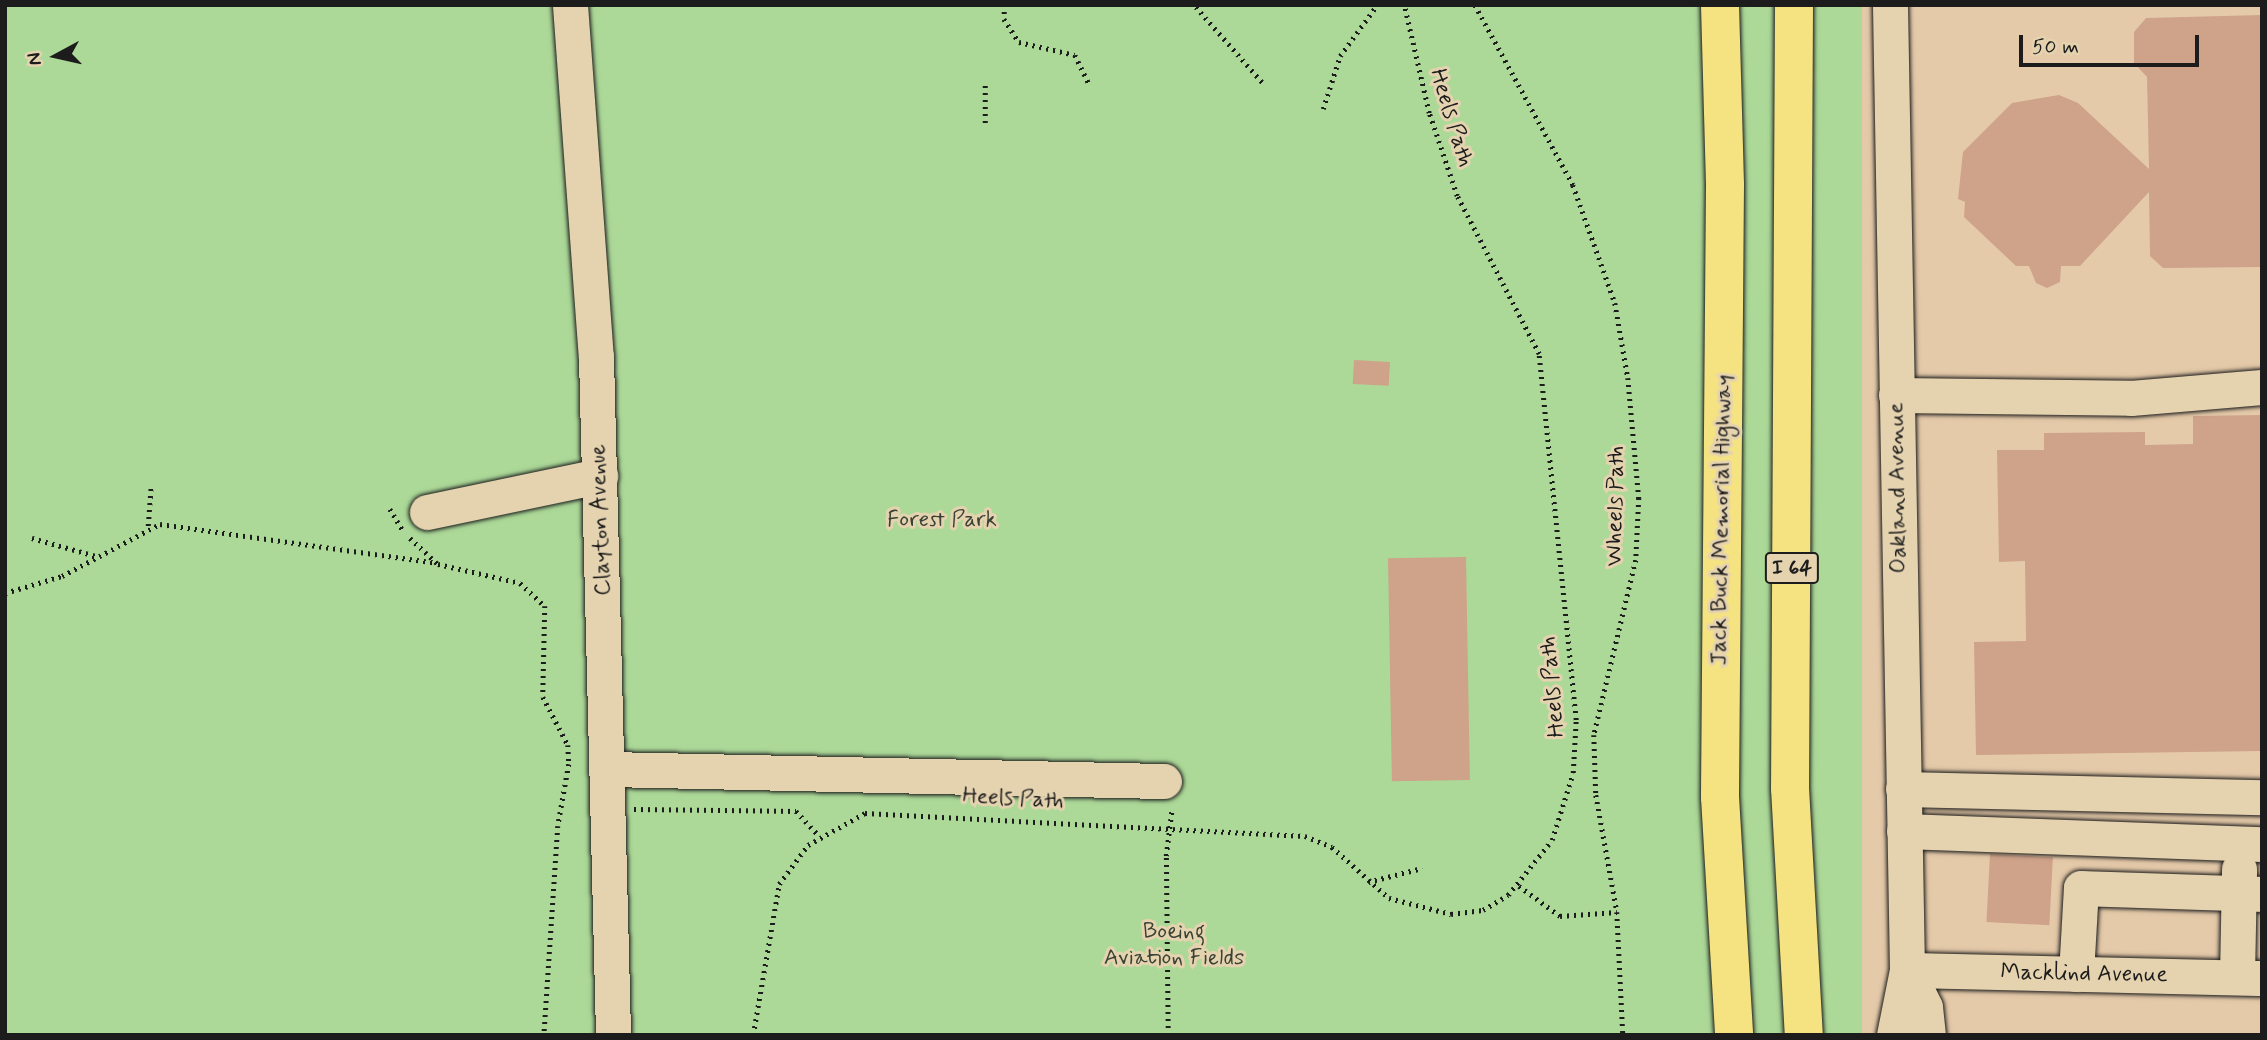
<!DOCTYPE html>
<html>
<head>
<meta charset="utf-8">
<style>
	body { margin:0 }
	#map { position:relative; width:2267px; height:1040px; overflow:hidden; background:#e5caa9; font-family:Mynerve,sans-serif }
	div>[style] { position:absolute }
	.green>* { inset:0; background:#acd998; transform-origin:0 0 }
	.building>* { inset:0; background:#cea389; transform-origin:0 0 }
	.path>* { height:4.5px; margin-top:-2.25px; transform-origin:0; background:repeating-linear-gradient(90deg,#1c1c1c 0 2px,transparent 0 7px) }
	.roads { filter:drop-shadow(0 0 2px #1c1c1c) drop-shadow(0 0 2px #1c1c1c) }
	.minor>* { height:35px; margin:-17.5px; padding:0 17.5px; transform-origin:17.5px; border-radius:17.5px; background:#e5d3b0 }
	.highway>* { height:38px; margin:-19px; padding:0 19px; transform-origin:19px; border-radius:19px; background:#f5e382 }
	span { translate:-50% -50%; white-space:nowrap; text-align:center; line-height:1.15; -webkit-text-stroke:6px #e5d3b0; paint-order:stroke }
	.shield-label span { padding:2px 5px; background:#e5d3b0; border:2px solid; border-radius:5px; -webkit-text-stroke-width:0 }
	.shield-label { font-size:21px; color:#1c1c1c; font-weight:700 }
	.street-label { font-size:23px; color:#1c1c1c }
	.park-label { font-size:23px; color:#394235 }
	.frame { position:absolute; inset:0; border:7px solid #1c1c1c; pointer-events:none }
	.north { position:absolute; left:21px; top:21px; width:70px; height:70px; -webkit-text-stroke:5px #e5d3b0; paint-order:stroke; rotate:262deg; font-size:19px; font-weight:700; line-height:28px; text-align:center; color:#1c1c1c }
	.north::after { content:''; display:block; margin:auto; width:24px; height:32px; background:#1c1c1c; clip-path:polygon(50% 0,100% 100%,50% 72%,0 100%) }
	.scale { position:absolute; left:2019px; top:35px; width:180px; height:32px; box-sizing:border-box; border:4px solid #1c1c1c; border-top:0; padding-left:9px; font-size:21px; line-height:24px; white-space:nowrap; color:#1c1c1c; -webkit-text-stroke:5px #e5d3b0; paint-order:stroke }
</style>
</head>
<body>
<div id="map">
	<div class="green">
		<i style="left:5px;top:5px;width:1857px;height:1030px"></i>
	</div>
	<div class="building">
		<i style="clip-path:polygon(2262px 15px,2262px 267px,2163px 268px,2150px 256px,2149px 192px,2080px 266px,2061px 266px,2060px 282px,2047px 288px,2036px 283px,2029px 266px,2016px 266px,1964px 217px,1965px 202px,1958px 199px,1963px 152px,2012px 103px,2059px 95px,2078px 103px,2149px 169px,2147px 77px,2134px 63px,2134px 32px,2146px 18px)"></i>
		<i style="left:1354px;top:360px;width:36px;height:24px;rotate:3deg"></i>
		<i style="clip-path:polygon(2262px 415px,2262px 751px,1976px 755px,1974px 642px,2026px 641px,2025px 561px,1999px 562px,1997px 450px,2044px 450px,2044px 433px,2145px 432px,2145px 445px,2193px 444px,2193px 416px)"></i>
		<i style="left:1466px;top:557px;width:223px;height:78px;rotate:89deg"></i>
		<i style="left:1990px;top:854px;width:63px;height:68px;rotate:3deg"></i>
	</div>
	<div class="path">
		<i style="left:1005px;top:5px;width:14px;rotate:94deg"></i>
		<i style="left:1004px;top:19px;width:27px;rotate:57deg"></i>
		<i style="left:1019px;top:42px;width:57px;rotate:13.1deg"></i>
		<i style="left:1075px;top:55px;width:32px;rotate:64deg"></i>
		<i style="left:1475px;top:5px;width:205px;rotate:61.4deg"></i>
		<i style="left:1573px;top:185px;width:125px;rotate:70.4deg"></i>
		<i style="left:1615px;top:303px;width:76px;rotate:80.2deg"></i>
		<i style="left:1628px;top:378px;width:121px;rotate:84.8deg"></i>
		<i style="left:1639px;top:498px;width:62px;rotate:92.8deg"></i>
		<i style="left:1636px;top:560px;width:180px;rotate:103.5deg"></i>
		<i style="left:1594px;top:735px;width:60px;rotate:88.1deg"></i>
		<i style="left:1596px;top:795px;width:119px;rotate:79.8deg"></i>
		<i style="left:1617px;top:912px;width:123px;rotate:87.2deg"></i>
		<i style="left:1196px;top:7px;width:101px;rotate:48.6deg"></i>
		<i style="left:1323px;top:109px;width:56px;rotate:-72.2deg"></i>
		<i style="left:1340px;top:56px;width:63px;rotate:-54deg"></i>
		<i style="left:985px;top:123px;width:38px;rotate:-90deg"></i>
		<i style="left:390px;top:509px;width:27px;rotate:59deg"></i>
		<i style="left:148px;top:526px;width:41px;rotate:-85.8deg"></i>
		<i style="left:32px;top:538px;width:66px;rotate:15.7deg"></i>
		<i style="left:410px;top:538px;width:38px;rotate:43deg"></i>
		<i style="left:438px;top:564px;width:84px;rotate:13deg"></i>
		<i style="left:520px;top:583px;width:34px;rotate:43deg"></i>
		<i style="left:545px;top:606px;width:91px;rotate:91.3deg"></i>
		<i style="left:543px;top:697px;width:54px;rotate:62.5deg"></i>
		<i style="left:568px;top:745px;width:19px;rotate:87deg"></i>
		<i style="left:569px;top:764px;width:63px;rotate:100.1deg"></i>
		<i style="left:558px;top:826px;width:209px;rotate:93.8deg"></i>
		<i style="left:5px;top:593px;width:59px;rotate:-16.6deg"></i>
		<i style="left:62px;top:576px;width:111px;rotate:-28deg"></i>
		<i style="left:160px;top:524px;width:279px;rotate:8deg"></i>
		<i style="left:634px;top:809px;width:162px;rotate:0.7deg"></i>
		<i style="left:796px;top:811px;width:34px;rotate:47deg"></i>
		<i style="left:1368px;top:882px;width:56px;rotate:-14.5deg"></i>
		<i style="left:1519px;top:886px;width:51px;rotate:36.2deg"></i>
		<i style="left:1560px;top:916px;width:57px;rotate:-4deg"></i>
		<i style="left:753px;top:1035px;width:153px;rotate:-80.2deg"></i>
		<i style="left:779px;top:884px;width:49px;rotate:-53.4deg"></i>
		<i style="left:808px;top:845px;width:65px;rotate:-29.3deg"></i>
		<i style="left:865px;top:813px;width:441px;rotate:3deg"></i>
		<i style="left:1305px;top:836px;width:29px;rotate:22deg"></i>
		<i style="left:1332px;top:847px;width:76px;rotate:41.8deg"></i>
		<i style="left:1389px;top:898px;width:64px;rotate:14.5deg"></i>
		<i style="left:1451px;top:914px;width:32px;rotate:-7deg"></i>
		<i style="left:1483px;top:910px;width:29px;rotate:-31deg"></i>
		<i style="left:1508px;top:895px;width:70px;rotate:-51.3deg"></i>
		<i style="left:1552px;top:840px;width:70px;rotate:-72.6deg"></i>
		<i style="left:1573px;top:773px;width:53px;rotate:-86.8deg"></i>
		<i style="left:1576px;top:720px;width:368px;rotate:-95.8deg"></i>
		<i style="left:1539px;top:354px;width:178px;rotate:-117.4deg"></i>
		<i style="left:1457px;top:196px;width:88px;rotate:-108.6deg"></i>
		<i style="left:1429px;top:113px;width:111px;rotate:-103deg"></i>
		<i style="left:1168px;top:1035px;width:179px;rotate:-90.6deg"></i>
		<i style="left:1166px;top:856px;width:48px;rotate:-82.9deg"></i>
	</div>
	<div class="roads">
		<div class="minor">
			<i style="left:570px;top:5px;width:353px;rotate:85.8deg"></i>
			<i style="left:596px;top:357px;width:678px;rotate:88.56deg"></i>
			<i style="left:1890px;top:5px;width:965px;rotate:88.99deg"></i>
			<i style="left:1907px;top:970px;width:66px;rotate:101.3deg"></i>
			<i style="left:1896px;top:395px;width:235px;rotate:0.7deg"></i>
			<i style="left:2131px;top:398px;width:131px;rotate:-4.8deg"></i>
			<i style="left:427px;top:512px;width:177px;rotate:-11.8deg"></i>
			<i style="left:608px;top:769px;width:556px;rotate:1.24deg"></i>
			<i style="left:1903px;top:789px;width:359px;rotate:1.3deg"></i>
			<i style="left:1904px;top:831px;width:358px;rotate:2.1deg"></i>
			<i style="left:1907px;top:970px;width:355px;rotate:1.3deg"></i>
			<i style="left:1907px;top:970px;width:41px;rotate:64.1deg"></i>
			<i style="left:1925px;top:1007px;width:28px;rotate:84deg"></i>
			<i style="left:2076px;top:974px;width:86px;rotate:-86.7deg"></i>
			<i style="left:2081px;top:888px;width:181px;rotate:1.9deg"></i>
			<i style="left:2237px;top:977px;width:108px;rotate:-88.9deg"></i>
		</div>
		<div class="highway">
			<i style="left:1720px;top:5px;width:180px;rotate:88.4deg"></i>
			<i style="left:1725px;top:185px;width:612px;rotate:90.47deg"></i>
			<i style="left:1720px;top:797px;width:238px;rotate:86.6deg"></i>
			<i style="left:1794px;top:5px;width:783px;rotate:90.29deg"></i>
			<i style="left:1790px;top:788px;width:247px;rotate:86.8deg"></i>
		</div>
	</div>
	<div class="shield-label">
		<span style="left:1792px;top:568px">I 64</span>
	</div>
	<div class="street-label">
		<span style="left:1451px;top:118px;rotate:73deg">Heels Path</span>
		<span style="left:1898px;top:488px;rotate:-91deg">Oakland Avenue</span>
		<span style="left:1616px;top:506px;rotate:-89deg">Wheels Path</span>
		<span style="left:601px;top:520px;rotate:-92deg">Clayton Avenue</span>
		<span style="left:1722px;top:520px;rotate:-89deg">Jack Buck Memorial Highway</span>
		<span style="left:1553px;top:687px;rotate:-95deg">Heels Path</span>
		<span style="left:1013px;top:799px;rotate:3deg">Heels Path</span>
		<span style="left:2084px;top:974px;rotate:1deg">Macklind Avenue</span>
	</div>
	<div class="park-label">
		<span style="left:942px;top:520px">Forest Park</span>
		<span style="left:1174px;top:945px">Boeing<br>Aviation Fields</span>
	</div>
	<div class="frame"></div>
	<div class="north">N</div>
	<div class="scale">50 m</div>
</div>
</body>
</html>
